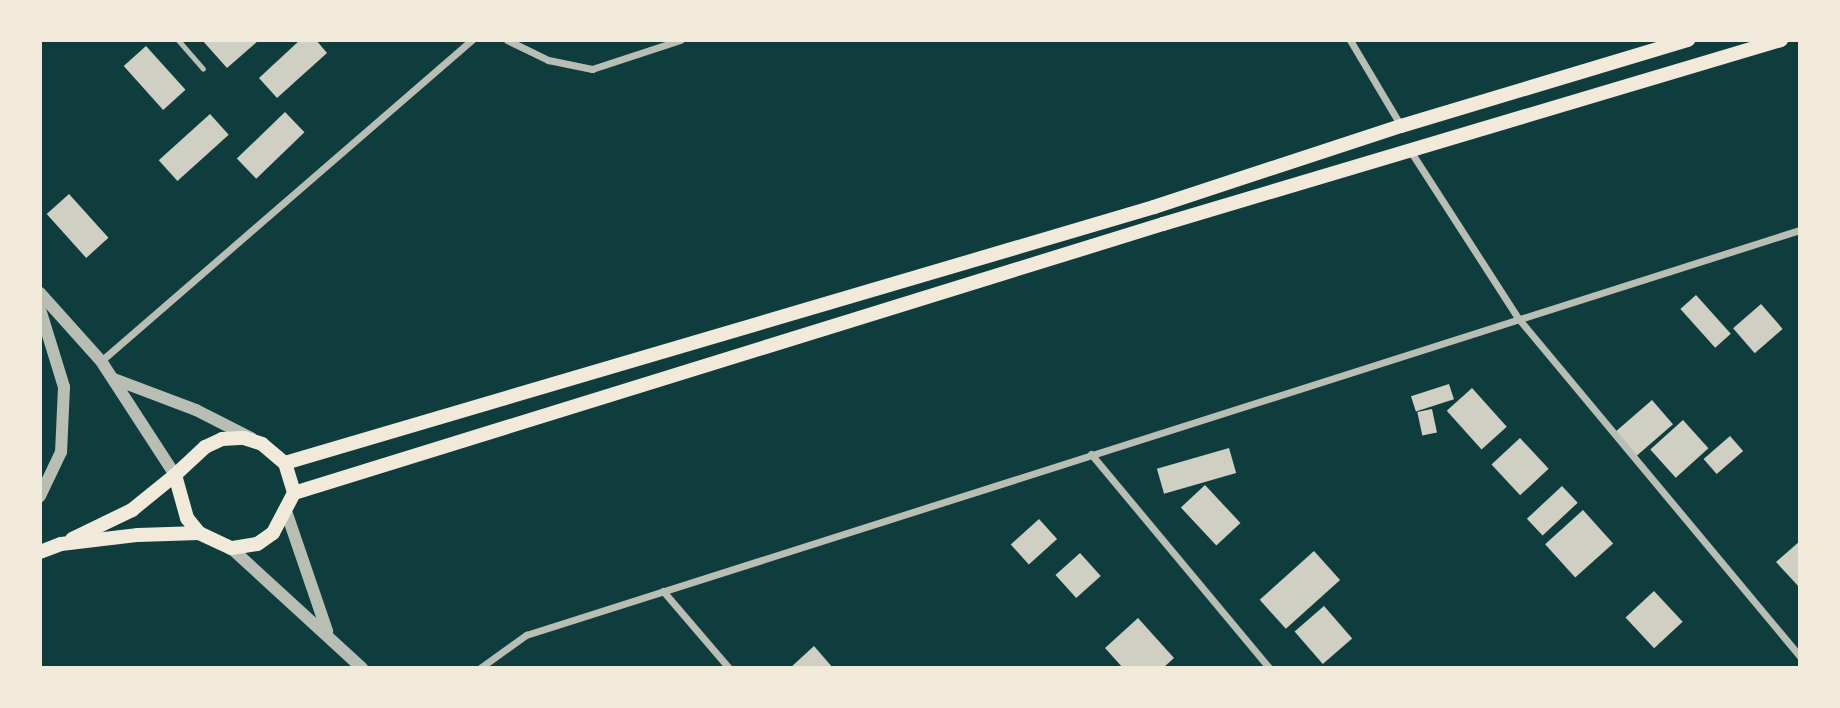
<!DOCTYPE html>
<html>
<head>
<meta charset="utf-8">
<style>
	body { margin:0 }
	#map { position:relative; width:1840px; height:708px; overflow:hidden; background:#0f3d3e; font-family:"Open Sans",sans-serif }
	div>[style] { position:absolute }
	.building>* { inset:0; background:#cfcfc3; transform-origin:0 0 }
	.service>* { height:5px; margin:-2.5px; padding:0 2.5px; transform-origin:2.5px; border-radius:2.5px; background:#b8beb3 }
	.minor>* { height:7px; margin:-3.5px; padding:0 3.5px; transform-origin:3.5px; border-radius:3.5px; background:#b8beb3 }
	.tertiary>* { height:12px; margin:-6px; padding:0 6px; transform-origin:6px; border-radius:6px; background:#b8beb3 }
	.secondary>* { height:14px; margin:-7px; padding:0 7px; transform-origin:7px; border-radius:7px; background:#f1e9da }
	span { translate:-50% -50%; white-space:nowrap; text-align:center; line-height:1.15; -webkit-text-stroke:7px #f1e9da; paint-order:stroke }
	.frame { position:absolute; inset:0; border:42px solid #f1e9da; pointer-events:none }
</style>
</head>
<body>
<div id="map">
	<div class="building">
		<i style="clip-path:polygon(202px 40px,259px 40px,227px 68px)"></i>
		<i style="clip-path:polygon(300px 40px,316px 40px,327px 53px,277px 98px,259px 78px)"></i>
		<i style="left:146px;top:46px;width:59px;height:30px;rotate:48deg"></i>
		<i style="left:285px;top:112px;width:28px;height:67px;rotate:46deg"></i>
		<i style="left:210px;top:114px;width:28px;height:69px;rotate:48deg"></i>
		<i style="left:69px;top:194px;width:59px;height:30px;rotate:48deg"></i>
		<i style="left:1696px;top:295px;width:52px;height:21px;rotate:48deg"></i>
		<i style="left:1761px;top:304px;width:33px;height:37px;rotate:49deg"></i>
		<i style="left:1449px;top:384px;width:16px;height:40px;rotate:72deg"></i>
		<i style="left:1472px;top:388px;width:52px;height:34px;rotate:48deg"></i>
		<i style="left:1652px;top:400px;width:32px;height:50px;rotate:49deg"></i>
		<i style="left:1432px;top:409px;width:24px;height:15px;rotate:78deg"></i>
		<i style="left:1683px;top:420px;width:38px;height:44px;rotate:48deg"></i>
		<i style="left:1730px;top:436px;width:20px;height:35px;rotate:49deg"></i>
		<i style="left:1520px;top:438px;width:42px;height:39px;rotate:47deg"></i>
		<i style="left:1229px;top:448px;width:26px;height:75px;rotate:74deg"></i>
		<i style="left:1205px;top:485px;width:52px;height:33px;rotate:47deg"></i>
		<i style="left:1562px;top:486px;width:23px;height:48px;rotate:47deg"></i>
		<i style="left:1583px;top:510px;width:45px;height:51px;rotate:48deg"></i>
		<i style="left:1039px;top:519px;width:27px;height:38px;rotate:48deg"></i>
		<i style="clip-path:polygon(1800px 541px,1800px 588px,1776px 562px)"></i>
		<i style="left:1314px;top:551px;width:39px;height:73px;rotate:48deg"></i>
		<i style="left:1080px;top:553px;width:31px;height:33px;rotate:48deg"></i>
		<i style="left:1654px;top:591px;width:42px;height:39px;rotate:47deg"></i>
		<i style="left:1324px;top:606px;width:43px;height:39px;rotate:49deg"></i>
		<i style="clip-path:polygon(1138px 618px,1174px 658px,1163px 668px,1123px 668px,1105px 648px)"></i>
		<i style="clip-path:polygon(814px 646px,833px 668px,790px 668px)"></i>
	</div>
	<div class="service">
		<i style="left:178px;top:40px;width:38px;rotate:49deg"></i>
	</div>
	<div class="minor">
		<i style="left:507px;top:40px;width:46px;rotate:26deg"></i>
		<i style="left:548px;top:60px;width:45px;rotate:11.6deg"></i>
		<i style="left:592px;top:69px;width:93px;rotate:-18.2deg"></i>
		<i style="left:1350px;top:40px;width:100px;rotate:59.3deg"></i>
		<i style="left:1411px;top:152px;width:197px;rotate:57.2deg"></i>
		<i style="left:1518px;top:318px;width:440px;rotate:50.2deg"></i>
		<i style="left:101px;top:361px;width:491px;rotate:-40.9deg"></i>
		<i style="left:1091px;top:454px;width:278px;rotate:50.2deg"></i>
		<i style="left:663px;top:591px;width:101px;rotate:49.4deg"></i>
		<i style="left:480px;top:668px;width:57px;rotate:-35.7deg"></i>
		<i style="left:526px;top:635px;width:1337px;rotate:-17.64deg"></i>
	</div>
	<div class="tertiary">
		<i style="left:40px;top:293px;width:91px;rotate:48.1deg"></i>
		<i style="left:101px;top:361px;width:136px;rotate:57deg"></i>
		<i style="left:40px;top:309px;width:82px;rotate:72.9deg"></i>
		<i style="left:64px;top:387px;width:65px;rotate:92.6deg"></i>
		<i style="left:61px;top:452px;width:49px;rotate:115.5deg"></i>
		<i style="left:114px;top:379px;width:88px;rotate:20.7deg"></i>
		<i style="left:196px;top:410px;width:62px;rotate:27deg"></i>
		<i style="left:287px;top:514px;width:124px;rotate:71.1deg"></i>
		<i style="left:231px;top:548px;width:178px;rotate:42.5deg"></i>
	</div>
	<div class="secondary">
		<i style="left:244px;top:438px;width:19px;rotate:18deg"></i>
		<i style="left:262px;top:444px;width:30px;rotate:40deg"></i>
		<i style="left:285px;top:463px;width:31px;rotate:73deg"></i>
		<i style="left:294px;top:493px;width:45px;rotate:117.7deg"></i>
		<i style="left:273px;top:533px;width:19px;rotate:145deg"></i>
		<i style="left:257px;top:544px;width:26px;rotate:171deg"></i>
		<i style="left:231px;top:548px;width:35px;rotate:-155deg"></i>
		<i style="left:199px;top:533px;width:19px;rotate:-129deg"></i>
		<i style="left:187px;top:518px;width:45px;rotate:-105.6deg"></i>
		<i style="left:175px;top:475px;width:41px;rotate:-43deg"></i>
		<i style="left:205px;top:447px;width:19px;rotate:-25deg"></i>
		<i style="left:222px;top:439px;width:22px;rotate:-3deg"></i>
		<i style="left:285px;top:463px;width:906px;rotate:-16.41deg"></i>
		<i style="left:1154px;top:207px;width:260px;rotate:-18.2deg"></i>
		<i style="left:1401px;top:126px;width:300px;rotate:-16.7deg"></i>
		<i style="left:294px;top:493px;width:910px;rotate:-17.2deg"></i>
		<i style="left:1163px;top:224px;width:645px;rotate:-16.58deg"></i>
		<i style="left:72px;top:539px;width:67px;rotate:-25.8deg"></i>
		<i style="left:132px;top:510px;width:55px;rotate:-39.1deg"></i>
		<i style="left:40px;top:552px;width:22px;rotate:-21deg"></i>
		<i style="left:61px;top:544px;width:78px;rotate:-6.7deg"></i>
		<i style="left:138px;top:535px;width:61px;rotate:-1.9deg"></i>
	</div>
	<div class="frame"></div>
</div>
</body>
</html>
